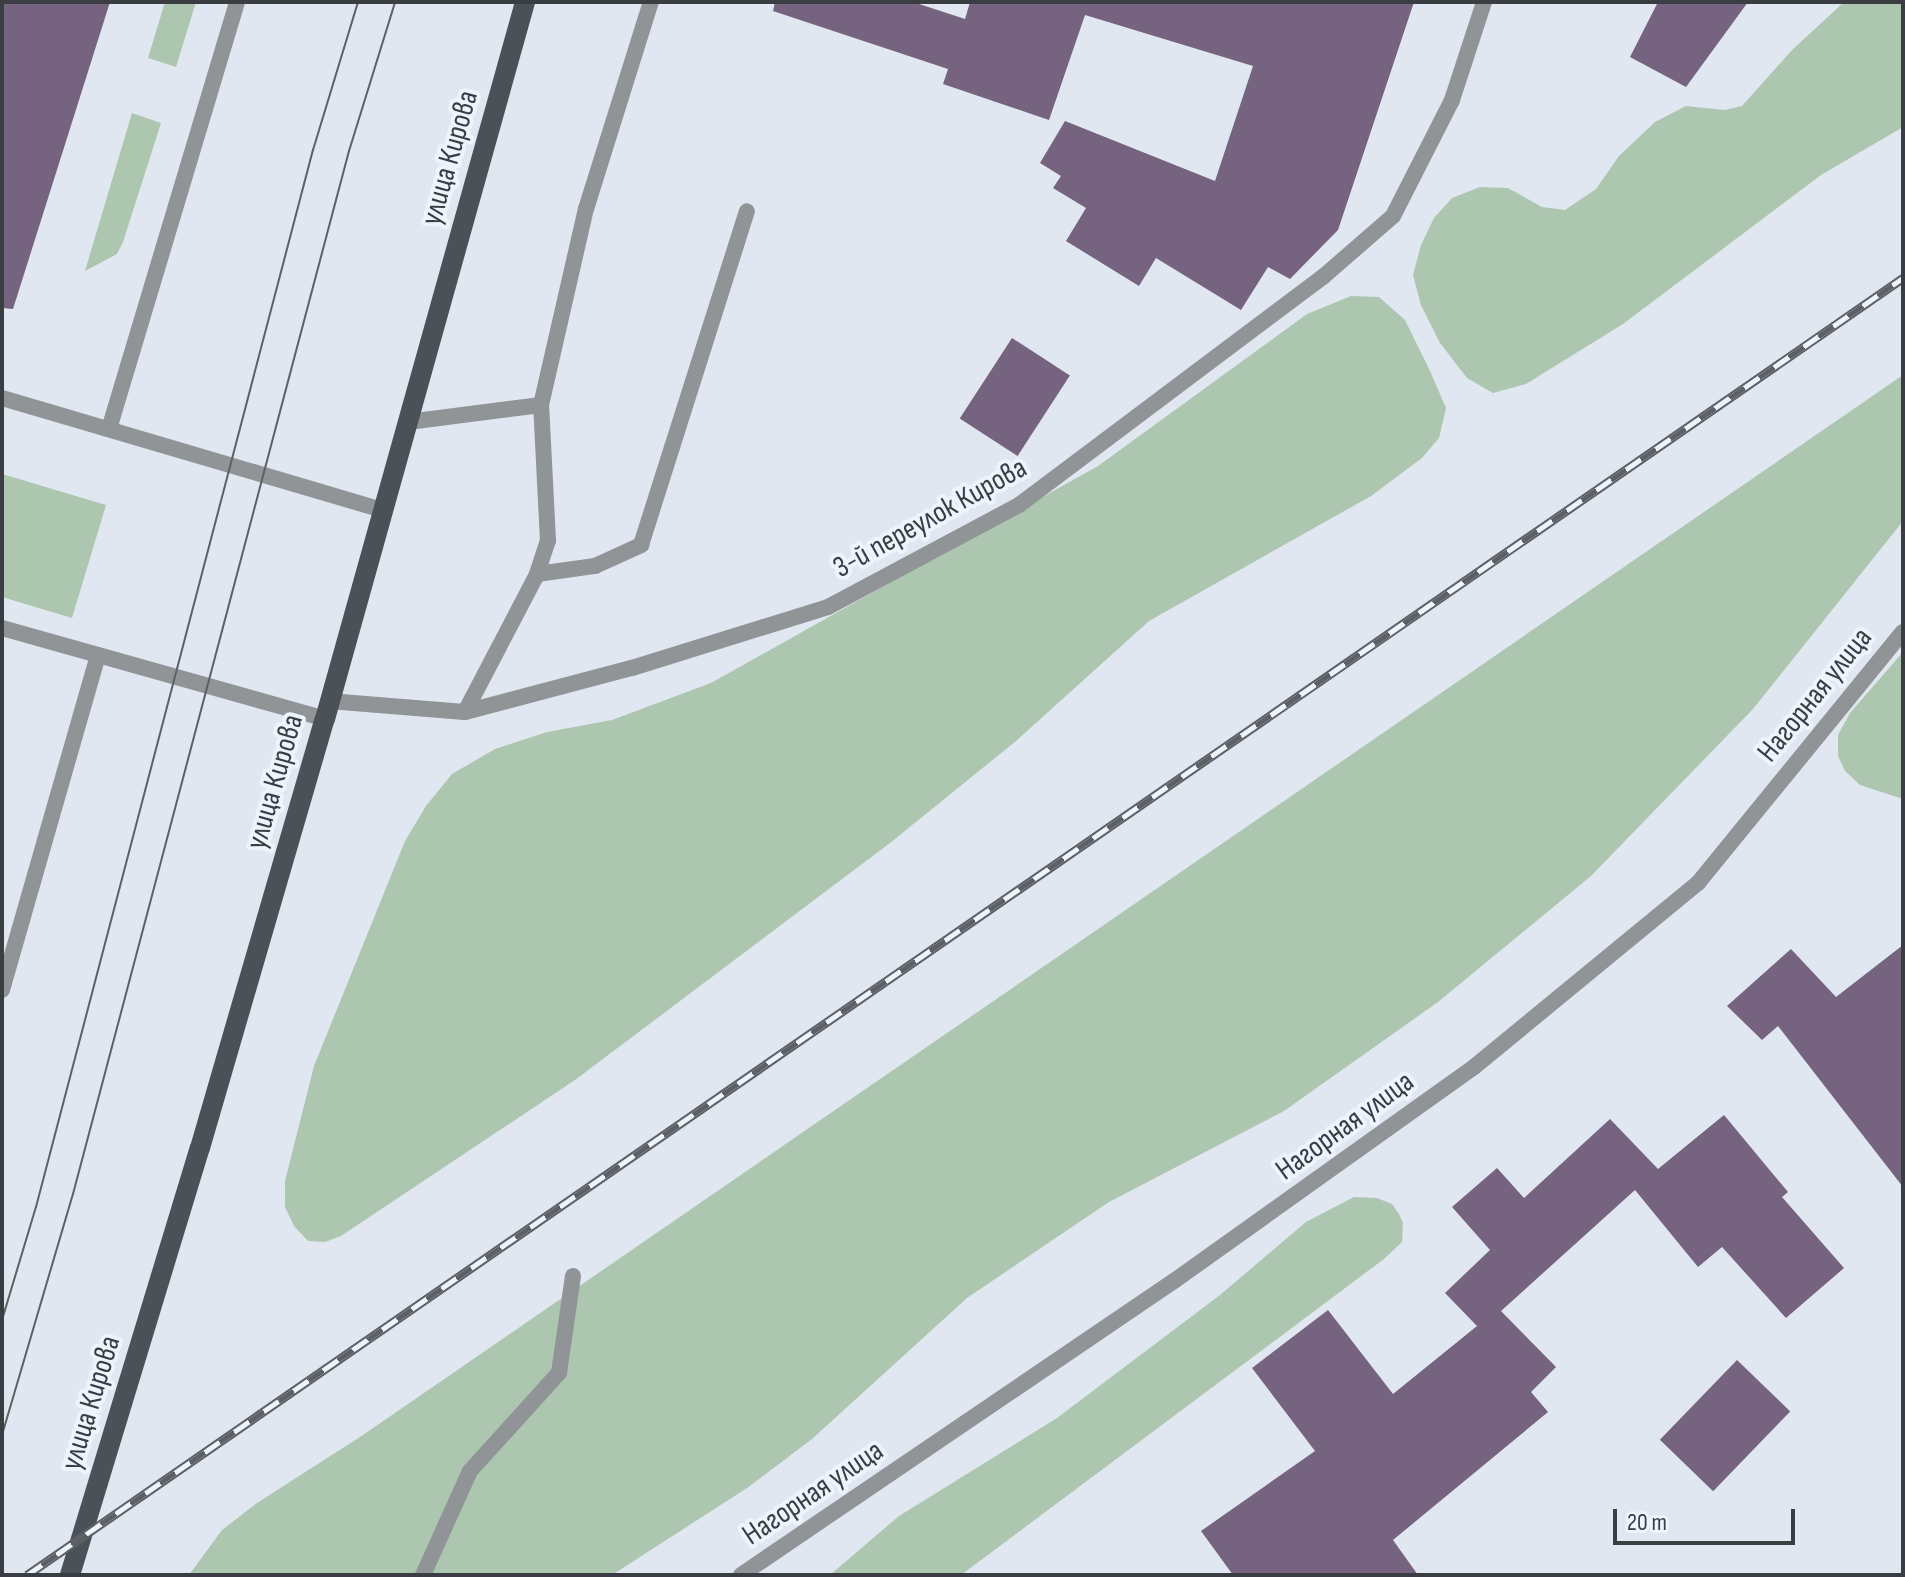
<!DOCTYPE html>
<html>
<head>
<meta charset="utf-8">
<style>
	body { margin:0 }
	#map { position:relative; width:1905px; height:1577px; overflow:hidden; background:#e0e7f0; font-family:"Sofia Sans Condensed",sans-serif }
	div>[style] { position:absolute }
	.green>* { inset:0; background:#acc6af }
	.building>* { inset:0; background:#75637f; transform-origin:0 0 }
	.service>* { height:16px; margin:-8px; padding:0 8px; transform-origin:8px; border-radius:8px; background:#909497 }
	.minor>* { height:16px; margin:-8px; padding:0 8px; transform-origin:8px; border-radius:8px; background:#909497 }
	.tertiary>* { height:16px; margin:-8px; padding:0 8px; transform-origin:8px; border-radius:8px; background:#909497 }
	.primary>* { height:20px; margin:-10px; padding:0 10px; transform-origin:10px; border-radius:10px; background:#4a5257 }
	.tram>* { height:2px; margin:-1px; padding:0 1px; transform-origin:1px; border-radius:1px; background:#5d6166 }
	.rail>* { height:9px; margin-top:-4.5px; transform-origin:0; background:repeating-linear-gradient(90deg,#edf4fe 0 18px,#5d6166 0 36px); box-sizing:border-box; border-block:2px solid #5d6166 }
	span { translate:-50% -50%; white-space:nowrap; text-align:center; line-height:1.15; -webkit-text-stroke:8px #edf4fe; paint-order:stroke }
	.street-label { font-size:30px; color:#3a3d41 }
	.frame { position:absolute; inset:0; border:4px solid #3a3d41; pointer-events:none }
	.scale { position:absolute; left:1613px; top:1509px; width:182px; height:36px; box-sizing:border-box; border:4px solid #3a3d41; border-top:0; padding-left:10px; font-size:24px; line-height:28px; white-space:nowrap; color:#3a3d41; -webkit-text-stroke:6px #edf4fe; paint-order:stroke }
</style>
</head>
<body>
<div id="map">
	<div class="green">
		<i style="clip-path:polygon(165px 2px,196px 2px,176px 67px,148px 58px)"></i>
		<i style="clip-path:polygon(1844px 2px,1903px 2px,1903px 127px,1821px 175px,1623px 324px,1526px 384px,1493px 393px,1467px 378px,1440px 343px,1421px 305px,1413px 275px,1421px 245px,1434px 218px,1452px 198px,1480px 187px,1508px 188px,1542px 207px,1565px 210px,1596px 189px,1619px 156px,1655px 122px,1686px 106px,1725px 110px,1742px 106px,1792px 50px)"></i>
		<i style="clip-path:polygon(132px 113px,161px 123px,123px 242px,117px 254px,85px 271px)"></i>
		<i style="clip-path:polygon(1351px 296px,1379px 297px,1405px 320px,1430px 371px,1446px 408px,1439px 438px,1422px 458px,1371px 496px,1149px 621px,1016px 741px,890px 843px,575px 1080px,341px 1236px,325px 1242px,308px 1241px,294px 1226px,285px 1207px,285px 1181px,314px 1066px,405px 841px,426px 806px,452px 774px,495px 749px,547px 732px,612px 720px,711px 683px,1098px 466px,1307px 314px)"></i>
		<i style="clip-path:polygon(1903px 375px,1903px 521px,1753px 709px,1591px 876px,1438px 1002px,1284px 1111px,1109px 1202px,967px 1298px,812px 1439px,747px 1488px,612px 1575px,189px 1575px,222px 1530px,257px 1503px,363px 1435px)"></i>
		<i style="clip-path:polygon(2px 474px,106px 505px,72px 618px,2px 597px)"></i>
		<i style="clip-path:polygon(1903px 652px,1903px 799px,1860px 785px,1845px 771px,1838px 756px,1838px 735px,1850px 713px)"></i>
		<i style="clip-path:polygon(1354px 1197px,1377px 1198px,1392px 1204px,1399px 1214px,1403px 1223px,1402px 1242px,1384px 1259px,961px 1575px,830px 1575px,899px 1516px,1057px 1418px,1220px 1295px,1306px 1222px)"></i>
	</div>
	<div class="building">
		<i style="clip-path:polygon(2px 2px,110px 2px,13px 309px,2px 308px)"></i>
		<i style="clip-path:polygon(775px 2px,913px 2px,965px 19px,970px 2px,1414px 2px,1338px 230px,1290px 279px,1268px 267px,1241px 310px,1156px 258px,1139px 286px,1066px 241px,1086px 208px,1053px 188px,1061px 176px,1040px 163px,1065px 121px,1215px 181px,1253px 66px,1085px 15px,1049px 120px,943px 84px,948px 69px,773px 11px)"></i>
		<i style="clip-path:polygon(1658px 2px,1748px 2px,1686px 87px,1630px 57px)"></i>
		<i style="left:1012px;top:338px;width:69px;height:96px;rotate:33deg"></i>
		<i style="clip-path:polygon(1903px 945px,1903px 1187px,1778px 1026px,1762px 1040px,1727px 1006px,1791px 949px,1836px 997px)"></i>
		<i style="clip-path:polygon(1724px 1115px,1788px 1192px,1782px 1197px,1844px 1268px,1786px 1318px,1722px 1247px,1698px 1267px,1635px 1190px,1501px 1311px,1556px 1367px,1531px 1392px,1548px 1412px,1393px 1540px,1418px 1575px,1233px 1575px,1201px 1531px,1315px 1451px,1252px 1368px,1328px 1310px,1393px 1394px,1477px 1326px,1445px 1293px,1490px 1250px,1452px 1207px,1497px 1168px,1524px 1198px,1610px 1119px,1658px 1169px)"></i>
		<i style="left:1737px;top:1360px;width:74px;height:111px;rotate:44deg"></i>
	</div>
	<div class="service">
		<i style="left:2px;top:398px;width:397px;rotate:16.4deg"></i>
		<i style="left:109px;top:429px;width:446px;rotate:-73.3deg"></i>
		<i style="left:537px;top:574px;width:59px;rotate:-7.9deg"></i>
		<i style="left:595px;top:566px;width:51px;rotate:-24.5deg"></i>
		<i style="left:641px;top:545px;width:350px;rotate:-72.4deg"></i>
		<i style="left:2px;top:628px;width:336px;rotate:15.7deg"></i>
		<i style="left:2px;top:990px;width:348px;rotate:-74deg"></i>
		<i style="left:423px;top:1575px;width:114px;rotate:-65.7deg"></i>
		<i style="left:470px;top:1471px;width:132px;rotate:-47.8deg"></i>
		<i style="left:559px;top:1373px;width:98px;rotate:-81.8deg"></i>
	</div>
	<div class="minor">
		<i style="left:465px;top:712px;width:173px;rotate:-14.8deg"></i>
		<i style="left:632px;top:668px;width:205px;rotate:-17.3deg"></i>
		<i style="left:828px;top:607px;width:217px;rotate:-28.1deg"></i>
		<i style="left:1019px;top:505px;width:381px;rotate:-36.9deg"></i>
		<i style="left:1324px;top:276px;width:91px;rotate:-41deg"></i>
		<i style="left:1393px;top:216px;width:130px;rotate:-63deg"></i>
		<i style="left:1452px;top:100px;width:103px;rotate:-71.9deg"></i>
		<i style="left:741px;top:1575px;width:523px;rotate:-34.18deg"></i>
		<i style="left:1174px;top:1281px;width:369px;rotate:-35.5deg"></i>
		<i style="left:1474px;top:1067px;width:290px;rotate:-39.4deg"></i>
		<i style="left:1698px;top:883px;width:324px;rotate:-50.8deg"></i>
	</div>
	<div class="tertiary">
		<i style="left:408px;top:422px;width:134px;rotate:-7.3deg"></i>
		<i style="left:329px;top:701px;width:136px;rotate:4.6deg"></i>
		<i style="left:465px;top:712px;width:156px;rotate:-62.4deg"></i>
		<i style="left:537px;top:574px;width:35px;rotate:-72deg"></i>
		<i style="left:548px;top:541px;width:136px;rotate:-92.9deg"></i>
		<i style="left:541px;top:405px;width:201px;rotate:-77.1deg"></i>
		<i style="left:586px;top:209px;width:217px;rotate:-72.6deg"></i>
	</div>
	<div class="primary">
		<i style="left:70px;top:1575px;width:446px;rotate:-73.1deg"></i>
		<i style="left:200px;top:1148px;width:447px;rotate:-73.8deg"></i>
		<i style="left:325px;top:719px;width:744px;rotate:-74.41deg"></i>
	</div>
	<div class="tram">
		<i style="left:2px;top:1320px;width:118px;rotate:-73.3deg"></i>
		<i style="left:36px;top:1207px;width:1093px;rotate:-75.32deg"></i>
		<i style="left:313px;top:150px;width:155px;rotate:-73.1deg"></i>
		<i style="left:2px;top:1435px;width:251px;rotate:-73.6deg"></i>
		<i style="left:73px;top:1194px;width:1079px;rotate:-75.18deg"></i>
		<i style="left:349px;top:151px;width:156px;rotate:-72.8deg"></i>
	</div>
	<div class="rail">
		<i style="left:27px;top:1575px;width:2281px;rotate:-34.66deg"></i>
	</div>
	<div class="street-label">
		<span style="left:450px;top:158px;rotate:-74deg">улица Кирова</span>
		<span style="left:930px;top:518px;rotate:-29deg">3-й переулок Кирова</span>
		<span style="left:1815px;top:695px;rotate:-51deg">Нагорная улица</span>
		<span style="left:275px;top:782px;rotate:-74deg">улица Кирова</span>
		<span style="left:1345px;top:1126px;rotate:-36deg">Нагорная улица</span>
		<span style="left:91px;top:1403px;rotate:-73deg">улица Кирова</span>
		<span style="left:813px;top:1493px;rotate:-34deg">Нагорная улица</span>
	</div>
	<div class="frame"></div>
	<div class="scale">20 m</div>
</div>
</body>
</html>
